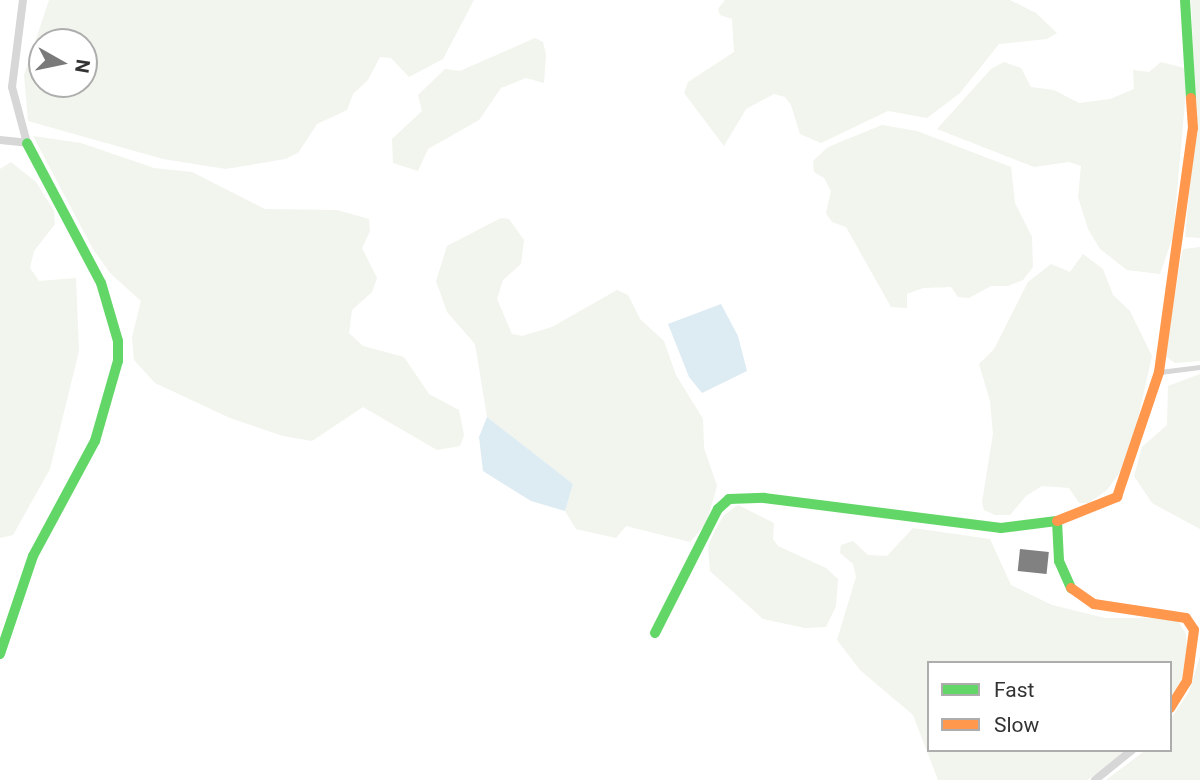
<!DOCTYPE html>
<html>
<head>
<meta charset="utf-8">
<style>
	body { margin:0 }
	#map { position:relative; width:1200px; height:780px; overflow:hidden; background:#fff; font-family:Roboto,sans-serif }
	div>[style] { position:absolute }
	.green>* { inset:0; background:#f1f5ed }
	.water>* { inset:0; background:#ddebf3 }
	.building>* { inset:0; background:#818181; transform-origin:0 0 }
	.lane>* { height:4.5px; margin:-2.25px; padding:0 2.25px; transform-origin:2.25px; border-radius:2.25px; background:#d7d7d7 }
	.street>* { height:8px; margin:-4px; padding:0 4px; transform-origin:4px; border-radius:4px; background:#d7d7d7 }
	.fast>* { height:10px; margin:-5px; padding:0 5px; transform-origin:5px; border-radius:5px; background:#63d668 }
	.slow>* { height:10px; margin:-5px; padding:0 5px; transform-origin:5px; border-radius:5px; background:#ff974d }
	span { translate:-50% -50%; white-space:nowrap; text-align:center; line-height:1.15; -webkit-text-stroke:7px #fff; paint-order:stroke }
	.legend { position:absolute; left:927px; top:661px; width:245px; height:91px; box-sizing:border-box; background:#fff; border:2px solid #adadad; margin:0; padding:9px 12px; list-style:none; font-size:21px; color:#333 }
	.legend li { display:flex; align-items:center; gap:14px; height:35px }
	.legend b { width:35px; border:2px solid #adadad }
	.north { position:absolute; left:28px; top:28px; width:70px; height:70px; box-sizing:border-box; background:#fff; border:2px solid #adadad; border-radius:50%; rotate:99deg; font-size:19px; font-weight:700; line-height:28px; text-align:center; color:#333 }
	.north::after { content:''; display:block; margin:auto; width:24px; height:32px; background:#7a7a7a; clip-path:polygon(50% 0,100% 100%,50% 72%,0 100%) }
</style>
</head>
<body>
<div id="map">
	<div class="green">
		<i style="clip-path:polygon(evenodd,49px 0,474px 0,443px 59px,409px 77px,391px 58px,380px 57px,368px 80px,353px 94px,347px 110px,317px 124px,298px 153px,285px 159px,226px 169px,163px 159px,28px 121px,24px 75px,49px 0,42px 42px,84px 42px,84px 84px,42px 84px,42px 42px)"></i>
		<i style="clip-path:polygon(725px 0,1010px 0,1036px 13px,1057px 33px,1047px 39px,999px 44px,960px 93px,927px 118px,888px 111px,821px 143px,800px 134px,791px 105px,785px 97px,774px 94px,746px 109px,724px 146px,684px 93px,688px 82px,734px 52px,732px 19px,720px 15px,718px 9px)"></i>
		<i style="clip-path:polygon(1191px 0,1200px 0,1200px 238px,1185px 237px,1196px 115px)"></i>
		<i style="clip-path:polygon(535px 38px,543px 42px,546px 55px,544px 83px,526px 78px,501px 88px,479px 120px,428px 149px,418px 171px,393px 163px,392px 139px,422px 111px,418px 95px,445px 69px,460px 71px)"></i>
		<i style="clip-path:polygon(1004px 62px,1021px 68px,1031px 87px,1054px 90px,1079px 103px,1110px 99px,1134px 89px,1133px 70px,1149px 72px,1161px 62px,1188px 69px,1173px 236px,1160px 274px,1127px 270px,1100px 249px,1088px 229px,1078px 197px,1081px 166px,1069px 162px,1034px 167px,937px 129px,991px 69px)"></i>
		<i style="clip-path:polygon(882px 125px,917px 131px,1011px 167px,1015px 203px,1032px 237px,1033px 267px,1023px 280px,1008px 286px,991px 286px,969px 298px,958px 297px,951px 287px,923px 288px,907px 294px,907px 308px,891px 307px,846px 227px,832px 222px,826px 213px,831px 191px,824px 178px,814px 172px,813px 161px,828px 147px)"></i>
		<i style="clip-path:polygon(33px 136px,81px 143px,154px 168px,192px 172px,265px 209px,337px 210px,369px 219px,370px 231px,362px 248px,377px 278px,372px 292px,352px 310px,349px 333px,363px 346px,404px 357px,429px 394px,459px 410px,464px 435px,460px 446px,437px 450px,363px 407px,312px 441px,283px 436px,230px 418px,155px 383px,134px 360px,132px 337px,141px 301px,110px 273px,93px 249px)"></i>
		<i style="clip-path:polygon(11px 162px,36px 182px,54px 211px,55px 224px,34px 251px,30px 268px,39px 281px,76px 278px,79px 351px,50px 469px,13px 535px,0 538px,0 169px)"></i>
		<i style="clip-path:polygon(501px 218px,509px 219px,524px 240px,521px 264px,503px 280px,497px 299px,512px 334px,522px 336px,552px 327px,617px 290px,628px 295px,640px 319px,664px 341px,676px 375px,703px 419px,704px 448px,717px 486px,706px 524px,690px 542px,626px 526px,616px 538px,576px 529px,565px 511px,573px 484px,487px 417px,475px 344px,447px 312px,436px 281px,447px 246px)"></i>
		<i style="clip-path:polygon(1200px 247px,1200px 361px,1175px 363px,1165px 356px,1181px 257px,1183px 249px)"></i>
		<i style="clip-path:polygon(1083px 254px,1103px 269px,1113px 295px,1130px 311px,1152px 356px,1132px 445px,1125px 465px,1107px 490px,1089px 503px,1079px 503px,1069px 488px,1042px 486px,1026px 496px,1010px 515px,995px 515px,984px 510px,982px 502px,993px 434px,990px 401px,979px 364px,994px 349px,1028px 282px,1051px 264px,1070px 272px)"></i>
		<i style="clip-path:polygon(1200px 374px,1200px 529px,1152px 503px,1134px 476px,1142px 447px,1167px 425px,1168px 386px)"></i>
		<i style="clip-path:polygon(738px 505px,774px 523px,773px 539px,778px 546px,826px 568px,838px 579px,836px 606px,826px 627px,805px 628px,763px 619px,710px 571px,708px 547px,715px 530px,724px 515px)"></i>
		<i style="clip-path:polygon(913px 528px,990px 539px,1011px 585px,1052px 605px,1105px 618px,1176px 618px,1186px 634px,1187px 649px,1183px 676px,1170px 701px,1170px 663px,929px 663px,929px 750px,1131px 750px,1124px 756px,1087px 780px,938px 780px,913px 715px,860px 670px,837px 640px,856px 577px,853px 564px,840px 553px,841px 545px,853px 541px,868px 555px,887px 556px)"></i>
		<i style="clip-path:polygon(1200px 656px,1200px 780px,1106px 780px,1146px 750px,1170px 750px,1170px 720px,1189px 692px)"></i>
	</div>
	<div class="water">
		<i style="clip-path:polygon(721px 304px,738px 336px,747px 371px,702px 393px,689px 377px,668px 324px)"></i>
		<i style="clip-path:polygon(487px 417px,573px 484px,565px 511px,531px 501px,483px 471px,479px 437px)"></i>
	</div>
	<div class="building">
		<i style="left:1020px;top:549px;width:29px;height:22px;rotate:6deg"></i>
	</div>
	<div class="lane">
		<i style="left:1160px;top:372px;width:40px;rotate:-7.1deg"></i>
	</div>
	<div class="street">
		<i style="left:0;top:140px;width:27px;rotate:6deg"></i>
		<i style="left:27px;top:143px;width:58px;rotate:-105deg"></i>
		<i style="left:12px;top:87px;width:88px;rotate:-82.8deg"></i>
		<i style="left:1095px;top:780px;width:48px;rotate:-39deg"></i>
	</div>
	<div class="fast">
		<i style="left:1185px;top:0;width:98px;rotate:86.5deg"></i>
		<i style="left:655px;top:633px;width:139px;rotate:-63.1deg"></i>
		<i style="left:718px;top:509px;width:15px;rotate:-42deg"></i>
		<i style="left:729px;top:499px;width:35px;rotate:-2deg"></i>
		<i style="left:764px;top:498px;width:239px;rotate:7.2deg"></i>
		<i style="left:1001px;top:528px;width:56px;rotate:-7.1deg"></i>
		<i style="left:1057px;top:521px;width:40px;rotate:87.1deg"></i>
		<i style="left:1059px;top:561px;width:30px;rotate:66deg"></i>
		<i style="left:0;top:654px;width:103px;rotate:-71.4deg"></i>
		<i style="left:33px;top:556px;width:131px;rotate:-61.7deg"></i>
		<i style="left:95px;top:441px;width:83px;rotate:-74deg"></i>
		<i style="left:118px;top:361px;width:20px;rotate:-90deg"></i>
		<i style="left:118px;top:341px;width:60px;rotate:-106.3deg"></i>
		<i style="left:101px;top:283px;width:158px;rotate:-117.9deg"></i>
	</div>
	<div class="slow">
		<i style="left:1057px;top:521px;width:65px;rotate:-21.8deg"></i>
		<i style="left:1117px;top:497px;width:132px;rotate:-71.4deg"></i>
		<i style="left:1159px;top:372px;width:246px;rotate:-82.1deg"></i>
		<i style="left:1193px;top:128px;width:30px;rotate:-94deg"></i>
		<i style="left:1071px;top:588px;width:28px;rotate:35deg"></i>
		<i style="left:1094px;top:604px;width:93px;rotate:8.7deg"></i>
		<i style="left:1186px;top:618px;width:14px;rotate:56deg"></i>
		<i style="left:1194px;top:630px;width:51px;rotate:97.8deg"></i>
		<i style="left:1187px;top:681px;width:32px;rotate:122deg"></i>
	</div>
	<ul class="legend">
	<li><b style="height:9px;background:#63d668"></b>Fast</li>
	<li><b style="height:9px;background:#ff974d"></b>Slow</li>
	</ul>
	<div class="north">N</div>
</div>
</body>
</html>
